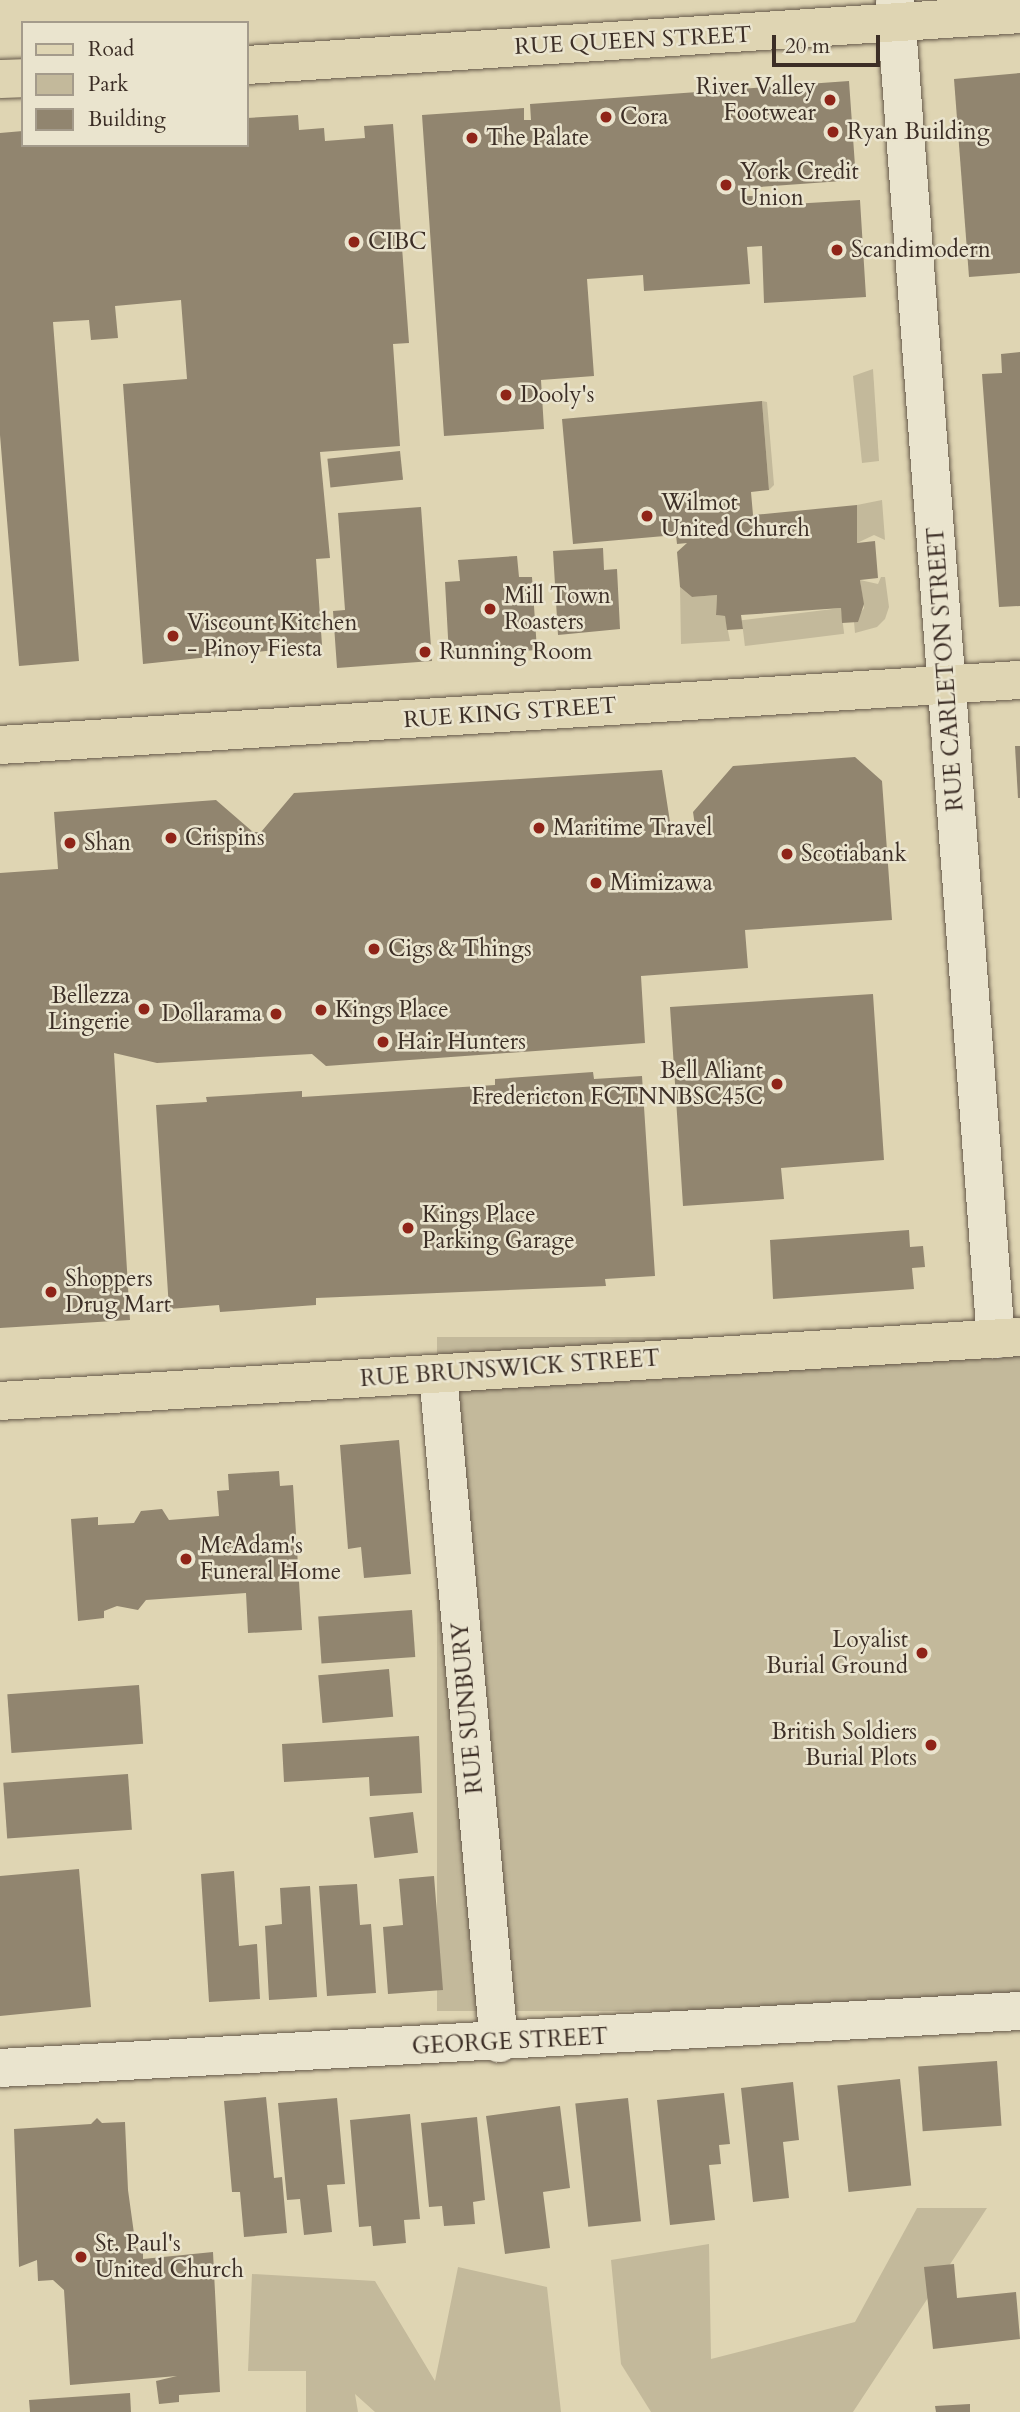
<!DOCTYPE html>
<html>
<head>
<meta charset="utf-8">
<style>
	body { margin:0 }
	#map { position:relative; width:1020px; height:2412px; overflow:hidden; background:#dfd5b3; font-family:Cardo,serif }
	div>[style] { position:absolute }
	.green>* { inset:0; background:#c3b99b; transform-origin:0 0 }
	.building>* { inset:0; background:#91856f; transform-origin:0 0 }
	.roads { filter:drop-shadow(0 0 2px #655849) drop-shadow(0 0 2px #655849) }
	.minor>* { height:38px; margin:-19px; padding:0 19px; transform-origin:19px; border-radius:19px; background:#eae4ce }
	.major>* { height:38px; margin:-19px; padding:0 19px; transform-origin:19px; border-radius:19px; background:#dfd5b3 }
	.dots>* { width:19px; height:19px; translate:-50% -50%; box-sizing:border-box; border:4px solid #eae4ce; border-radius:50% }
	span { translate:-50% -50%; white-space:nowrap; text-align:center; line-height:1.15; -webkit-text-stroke:5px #eae4ce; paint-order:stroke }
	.street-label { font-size:23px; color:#3c2e26 }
	.poi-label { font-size:23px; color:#3c2e26 }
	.right { translate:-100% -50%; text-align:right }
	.left { translate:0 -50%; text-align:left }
	.legend { position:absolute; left:21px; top:21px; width:228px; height:126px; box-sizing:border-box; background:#eae4ce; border:2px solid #a49b8b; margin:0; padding:9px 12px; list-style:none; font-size:21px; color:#3c2e26 }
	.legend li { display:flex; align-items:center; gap:14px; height:35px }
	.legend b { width:35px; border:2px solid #a49b8b }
	.scale { position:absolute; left:772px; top:35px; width:108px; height:32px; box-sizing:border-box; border:4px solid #3c2e26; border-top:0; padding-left:9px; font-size:21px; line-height:24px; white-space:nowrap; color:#3c2e26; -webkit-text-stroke:5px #eae4ce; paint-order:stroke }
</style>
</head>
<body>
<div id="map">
	<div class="green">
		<i style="clip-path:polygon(873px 369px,879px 461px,862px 463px,853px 376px)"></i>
		<i style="clip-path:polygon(762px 401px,767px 402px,774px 485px,769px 490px)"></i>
		<i style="clip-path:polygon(882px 500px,885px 540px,874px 535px,857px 543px,857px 505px)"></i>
		<i style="clip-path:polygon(881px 577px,885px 577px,889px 607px,885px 619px,877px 627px,855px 633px,854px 622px,864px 608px,860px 580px,878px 584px)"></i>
		<i style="clip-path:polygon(680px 587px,692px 597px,717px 595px,716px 615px,725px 616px,730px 641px,681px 644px)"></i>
		<i style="left:841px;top:608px;width:26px;height:100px;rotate:83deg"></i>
		<i style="left:1020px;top:1337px;width:674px;height:583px;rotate:90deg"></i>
		<i style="clip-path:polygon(917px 2208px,987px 2208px,853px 2412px,651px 2412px,621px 2364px,611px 2260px,709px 2244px,711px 2359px,855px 2322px)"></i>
		<i style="clip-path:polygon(458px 2267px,547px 2287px,561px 2412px,375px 2412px,355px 2394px,358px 2412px,306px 2412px,306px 2371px,248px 2371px,252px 2274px,375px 2281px,435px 2381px)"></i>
	</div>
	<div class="building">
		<i style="clip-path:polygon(1020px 73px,1020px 273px,969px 277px,954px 79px)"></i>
		<i style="clip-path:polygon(849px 81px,856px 180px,745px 188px,746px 196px,758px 196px,759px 206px,860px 200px,866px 297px,764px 303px,762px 246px,747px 247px,750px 284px,644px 291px,643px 275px,587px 279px,594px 376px,541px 380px,544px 429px,444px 436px,422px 115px,524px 108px,524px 120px,531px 120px,530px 104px)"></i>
		<i style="clip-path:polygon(298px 115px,299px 130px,324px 128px,325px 141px,365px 138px,364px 126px,393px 124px,409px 343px,393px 344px,400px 446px,320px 452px,330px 558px,316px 559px,322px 645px,143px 664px,123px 384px,187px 379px,181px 300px,115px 306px,118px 338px,91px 340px,89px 320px,53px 322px,79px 661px,19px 666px,0 435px,0 133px,23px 131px,23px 145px,247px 145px,247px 118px)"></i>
		<i style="clip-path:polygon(1020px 352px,1020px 606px,999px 607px,982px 374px,1002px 373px,1001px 354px)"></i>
		<i style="clip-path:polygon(762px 401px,769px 490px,751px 492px,753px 515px,857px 505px,857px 543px,875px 541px,878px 578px,860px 580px,864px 604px,858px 622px,842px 623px,841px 608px,741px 615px,743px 629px,727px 630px,725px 616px,716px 615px,717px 595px,692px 597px,680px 587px,677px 552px,687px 543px,677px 544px,676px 535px,573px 544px,562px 419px)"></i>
		<i style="left:400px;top:451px;width:29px;height:73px;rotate:84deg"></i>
		<i style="clip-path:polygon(421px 507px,432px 661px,337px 668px,333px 611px,345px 610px,338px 513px)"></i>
		<i style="clip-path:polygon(603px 548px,604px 570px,617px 569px,620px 629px,558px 635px,553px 551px)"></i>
		<i style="clip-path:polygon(517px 556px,519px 577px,532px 577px,537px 650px,449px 656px,445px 582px,460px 581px,458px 560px)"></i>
		<i style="clip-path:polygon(1015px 746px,1020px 746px,1020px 798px,1018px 798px)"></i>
		<i style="clip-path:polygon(855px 757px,882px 781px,892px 920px,745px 930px,748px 968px,641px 976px,645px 1043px,326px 1066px,312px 1054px,157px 1063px,114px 1053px,130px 1320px,0 1328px,0 873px,58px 869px,54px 812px,216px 800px,253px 832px,261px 832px,294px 793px,662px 770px,672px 835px,696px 833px,693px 812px,733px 766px)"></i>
		<i style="clip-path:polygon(873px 994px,884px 1160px,781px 1168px,784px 1199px,683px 1206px,670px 1007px)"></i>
		<i style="clip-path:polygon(593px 1072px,594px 1079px,642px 1076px,655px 1276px,605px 1279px,606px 1286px,316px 1298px,316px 1305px,220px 1312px,219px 1305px,169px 1309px,156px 1105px,207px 1102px,206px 1097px,302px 1091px,302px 1097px,495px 1085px,495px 1079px)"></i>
		<i style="clip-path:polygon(909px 1230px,910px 1247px,923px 1246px,925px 1267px,912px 1268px,914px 1289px,773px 1299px,770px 1240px)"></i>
		<i style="clip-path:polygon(399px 1440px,411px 1574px,364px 1578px,361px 1547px,348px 1549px,340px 1445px)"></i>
		<i style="clip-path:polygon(279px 1471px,280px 1486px,293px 1485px,302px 1630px,248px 1633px,246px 1593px,146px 1600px,138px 1610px,117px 1606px,104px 1611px,104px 1618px,78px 1621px,71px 1519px,98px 1517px,98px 1525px,134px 1523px,141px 1511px,162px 1509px,169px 1520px,219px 1516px,217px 1491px,229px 1490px,228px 1474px)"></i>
		<i style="left:412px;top:1610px;width:47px;height:94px;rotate:86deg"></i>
		<i style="left:389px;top:1669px;width:48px;height:71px;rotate:85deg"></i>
		<i style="left:139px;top:1685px;width:59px;height:132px;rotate:86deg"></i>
		<i style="clip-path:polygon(419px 1736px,422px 1793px,370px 1796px,369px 1777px,284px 1782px,282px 1744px)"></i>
		<i style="left:128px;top:1774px;width:56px;height:125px;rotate:86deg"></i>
		<i style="left:413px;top:1812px;width:41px;height:44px;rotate:83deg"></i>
		<i style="clip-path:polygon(79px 1869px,91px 2007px,0 2016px,0 1876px)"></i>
		<i style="clip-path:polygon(234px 1871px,239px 1946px,257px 1944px,260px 1999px,209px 2002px,201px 1874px)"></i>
		<i style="clip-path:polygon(434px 1876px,443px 1990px,388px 1994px,383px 1927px,403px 1925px,399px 1879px)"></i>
		<i style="clip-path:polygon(357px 1884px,360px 1925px,371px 1924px,376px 1993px,327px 1996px,319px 1886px)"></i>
		<i style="clip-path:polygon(310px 1886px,317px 1997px,269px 2000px,265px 1926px,282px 1924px,280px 1888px)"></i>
		<i style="left:997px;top:2061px;width:65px;height:79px;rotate:86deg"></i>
		<i style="left:900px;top:2079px;width:107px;height:63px;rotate:84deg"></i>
		<i style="clip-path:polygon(793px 2082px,799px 2140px,783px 2142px,789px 2198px,753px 2202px,741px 2088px)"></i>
		<i style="clip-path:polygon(724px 2093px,730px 2144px,719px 2145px,721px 2164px,709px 2165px,715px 2220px,670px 2225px,657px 2100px)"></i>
		<i style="clip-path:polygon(266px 2097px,274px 2178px,282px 2177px,287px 2233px,244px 2237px,240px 2192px,232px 2192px,224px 2101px)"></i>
		<i style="clip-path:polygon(337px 2098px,345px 2184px,327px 2185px,332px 2232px,304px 2235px,300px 2199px,287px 2200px,278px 2103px)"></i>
		<i style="left:628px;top:2098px;width:124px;height:53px;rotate:84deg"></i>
		<i style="clip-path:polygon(560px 2106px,570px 2188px,543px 2192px,550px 2248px,505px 2254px,486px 2116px)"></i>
		<i style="clip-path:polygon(410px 2114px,420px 2219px,404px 2220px,406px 2243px,373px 2246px,371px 2226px,359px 2227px,350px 2120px)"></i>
		<i style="clip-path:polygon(477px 2117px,485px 2200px,473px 2202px,475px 2224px,444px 2226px,442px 2206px,429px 2207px,421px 2123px)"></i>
		<i style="clip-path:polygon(97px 2118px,102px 2123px,125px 2122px,128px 2190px,136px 2248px,143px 2248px,143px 2259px,213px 2252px,220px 2392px,179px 2395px,179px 2402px,159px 2404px,156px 2381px,177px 2376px,70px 2385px,64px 2290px,53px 2280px,38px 2281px,37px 2260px,19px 2267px,14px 2129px,91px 2124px)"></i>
		<i style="clip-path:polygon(954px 2264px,957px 2298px,1016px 2292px,1020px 2339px,933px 2349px,924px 2267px)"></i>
		<i style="clip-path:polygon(130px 2393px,131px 2412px,30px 2412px,29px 2400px)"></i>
		<i style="clip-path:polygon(970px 2404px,970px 2412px,936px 2412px,935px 2406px)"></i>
	</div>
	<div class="roads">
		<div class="minor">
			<i style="left:895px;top:0;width:1343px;rotate:85.69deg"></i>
			<i style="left:438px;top:1374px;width:672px;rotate:84.79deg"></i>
			<i style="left:0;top:2068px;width:1022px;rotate:-3.2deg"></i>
		</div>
		<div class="major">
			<i style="left:247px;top:65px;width:775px;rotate:-3.77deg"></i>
			<i style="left:0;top:79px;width:23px;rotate:-2deg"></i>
			<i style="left:0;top:745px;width:1022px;rotate:-3.65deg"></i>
			<i style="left:0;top:1401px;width:1022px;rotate:-3.59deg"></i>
		</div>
	</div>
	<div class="dots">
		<i style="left:830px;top:100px;background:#8f2418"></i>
		<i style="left:606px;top:117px;background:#8f2418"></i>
		<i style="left:833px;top:132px;background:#8f2418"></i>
		<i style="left:472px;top:138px;background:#8f2418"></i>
		<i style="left:726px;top:185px;background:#8f2418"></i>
		<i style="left:354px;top:242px;background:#8f2418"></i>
		<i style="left:837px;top:250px;background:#8f2418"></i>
		<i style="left:506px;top:395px;background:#8f2418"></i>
		<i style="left:647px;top:516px;background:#8f2418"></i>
		<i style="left:490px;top:609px;background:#8f2418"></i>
		<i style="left:173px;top:636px;background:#8f2418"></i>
		<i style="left:425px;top:652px;background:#8f2418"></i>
		<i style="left:539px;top:828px;background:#8f2418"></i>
		<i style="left:171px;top:838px;background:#8f2418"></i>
		<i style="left:70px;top:843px;background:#8f2418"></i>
		<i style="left:787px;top:854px;background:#8f2418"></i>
		<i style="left:596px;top:883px;background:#8f2418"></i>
		<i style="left:374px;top:949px;background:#8f2418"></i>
		<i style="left:144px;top:1009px;background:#8f2418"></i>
		<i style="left:321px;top:1010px;background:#8f2418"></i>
		<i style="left:276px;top:1014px;background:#8f2418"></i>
		<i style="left:383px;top:1042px;background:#8f2418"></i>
		<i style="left:777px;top:1084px;background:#8f2418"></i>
		<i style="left:408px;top:1228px;background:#8f2418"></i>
		<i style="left:51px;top:1292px;background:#8f2418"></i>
		<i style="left:186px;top:1559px;background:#8f2418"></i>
		<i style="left:922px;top:1653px;background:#8f2418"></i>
		<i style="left:931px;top:1745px;background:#8f2418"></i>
		<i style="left:81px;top:2257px;background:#8f2418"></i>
	</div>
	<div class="street-label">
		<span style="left:633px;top:41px;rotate:-3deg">RUE QUEEN STREET</span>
		<span style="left:946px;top:669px;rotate:-94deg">RUE CARLETON STREET</span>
		<span style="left:510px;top:713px;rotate:-4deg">RUE KING STREET</span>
		<span style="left:510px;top:1369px;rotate:-4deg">RUE BRUNSWICK STREET</span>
		<span style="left:468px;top:1708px;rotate:-95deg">RUE SUNBURY</span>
		<span style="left:510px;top:2042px;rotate:-3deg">GEORGE STREET</span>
	</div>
	<div class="poi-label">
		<span class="right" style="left:816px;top:100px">River Valley<br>Footwear</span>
		<span class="left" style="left:620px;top:117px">Cora</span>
		<span class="left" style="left:847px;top:132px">Ryan Building</span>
		<span class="left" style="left:486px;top:138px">The Palate</span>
		<span class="left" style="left:740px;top:185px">York Credit<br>Union</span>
		<span class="left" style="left:368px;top:242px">CIBC</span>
		<span class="left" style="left:851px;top:250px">Scandimodern</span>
		<span class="left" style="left:520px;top:395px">Dooly's</span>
		<span class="left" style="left:661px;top:516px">Wilmot<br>United Church</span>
		<span class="left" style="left:504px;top:609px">Mill Town<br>Roasters</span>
		<span class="left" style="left:187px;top:636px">Viscount Kitchen<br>- Pinoy Fiesta</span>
		<span class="left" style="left:439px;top:652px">Running Room</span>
		<span class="left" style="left:553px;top:828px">Maritime Travel</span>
		<span class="left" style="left:185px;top:838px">Crispins</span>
		<span class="left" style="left:84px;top:843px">Shan</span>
		<span class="left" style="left:801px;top:854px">Scotiabank</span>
		<span class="left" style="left:610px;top:883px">Mimizawa</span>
		<span class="left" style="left:388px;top:949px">Cigs &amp; Things</span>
		<span class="right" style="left:130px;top:1009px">Bellezza<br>Lingerie</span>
		<span class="left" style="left:335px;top:1010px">Kings Place</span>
		<span class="right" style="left:262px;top:1014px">Dollarama</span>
		<span class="left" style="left:397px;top:1042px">Hair Hunters</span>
		<span class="right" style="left:763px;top:1084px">Bell Aliant<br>Fredericton FCTNNBSC45C</span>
		<span class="left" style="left:422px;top:1228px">Kings Place<br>Parking Garage</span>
		<span class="left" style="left:65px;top:1292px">Shoppers<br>Drug Mart</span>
		<span class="left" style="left:200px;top:1559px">McAdam's<br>Funeral Home</span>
		<span class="right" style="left:908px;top:1653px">Loyalist<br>Burial Ground</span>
		<span class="right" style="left:917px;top:1745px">British Soldiers<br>Burial Plots</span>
		<span class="left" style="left:95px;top:2257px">St. Paul's<br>United Church</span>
	</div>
	<ul class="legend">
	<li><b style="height:9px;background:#dfd5b3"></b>Road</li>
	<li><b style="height:19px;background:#c3b99b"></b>Park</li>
	<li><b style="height:19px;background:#91856f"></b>Building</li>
	</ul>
	<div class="scale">20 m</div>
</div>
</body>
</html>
